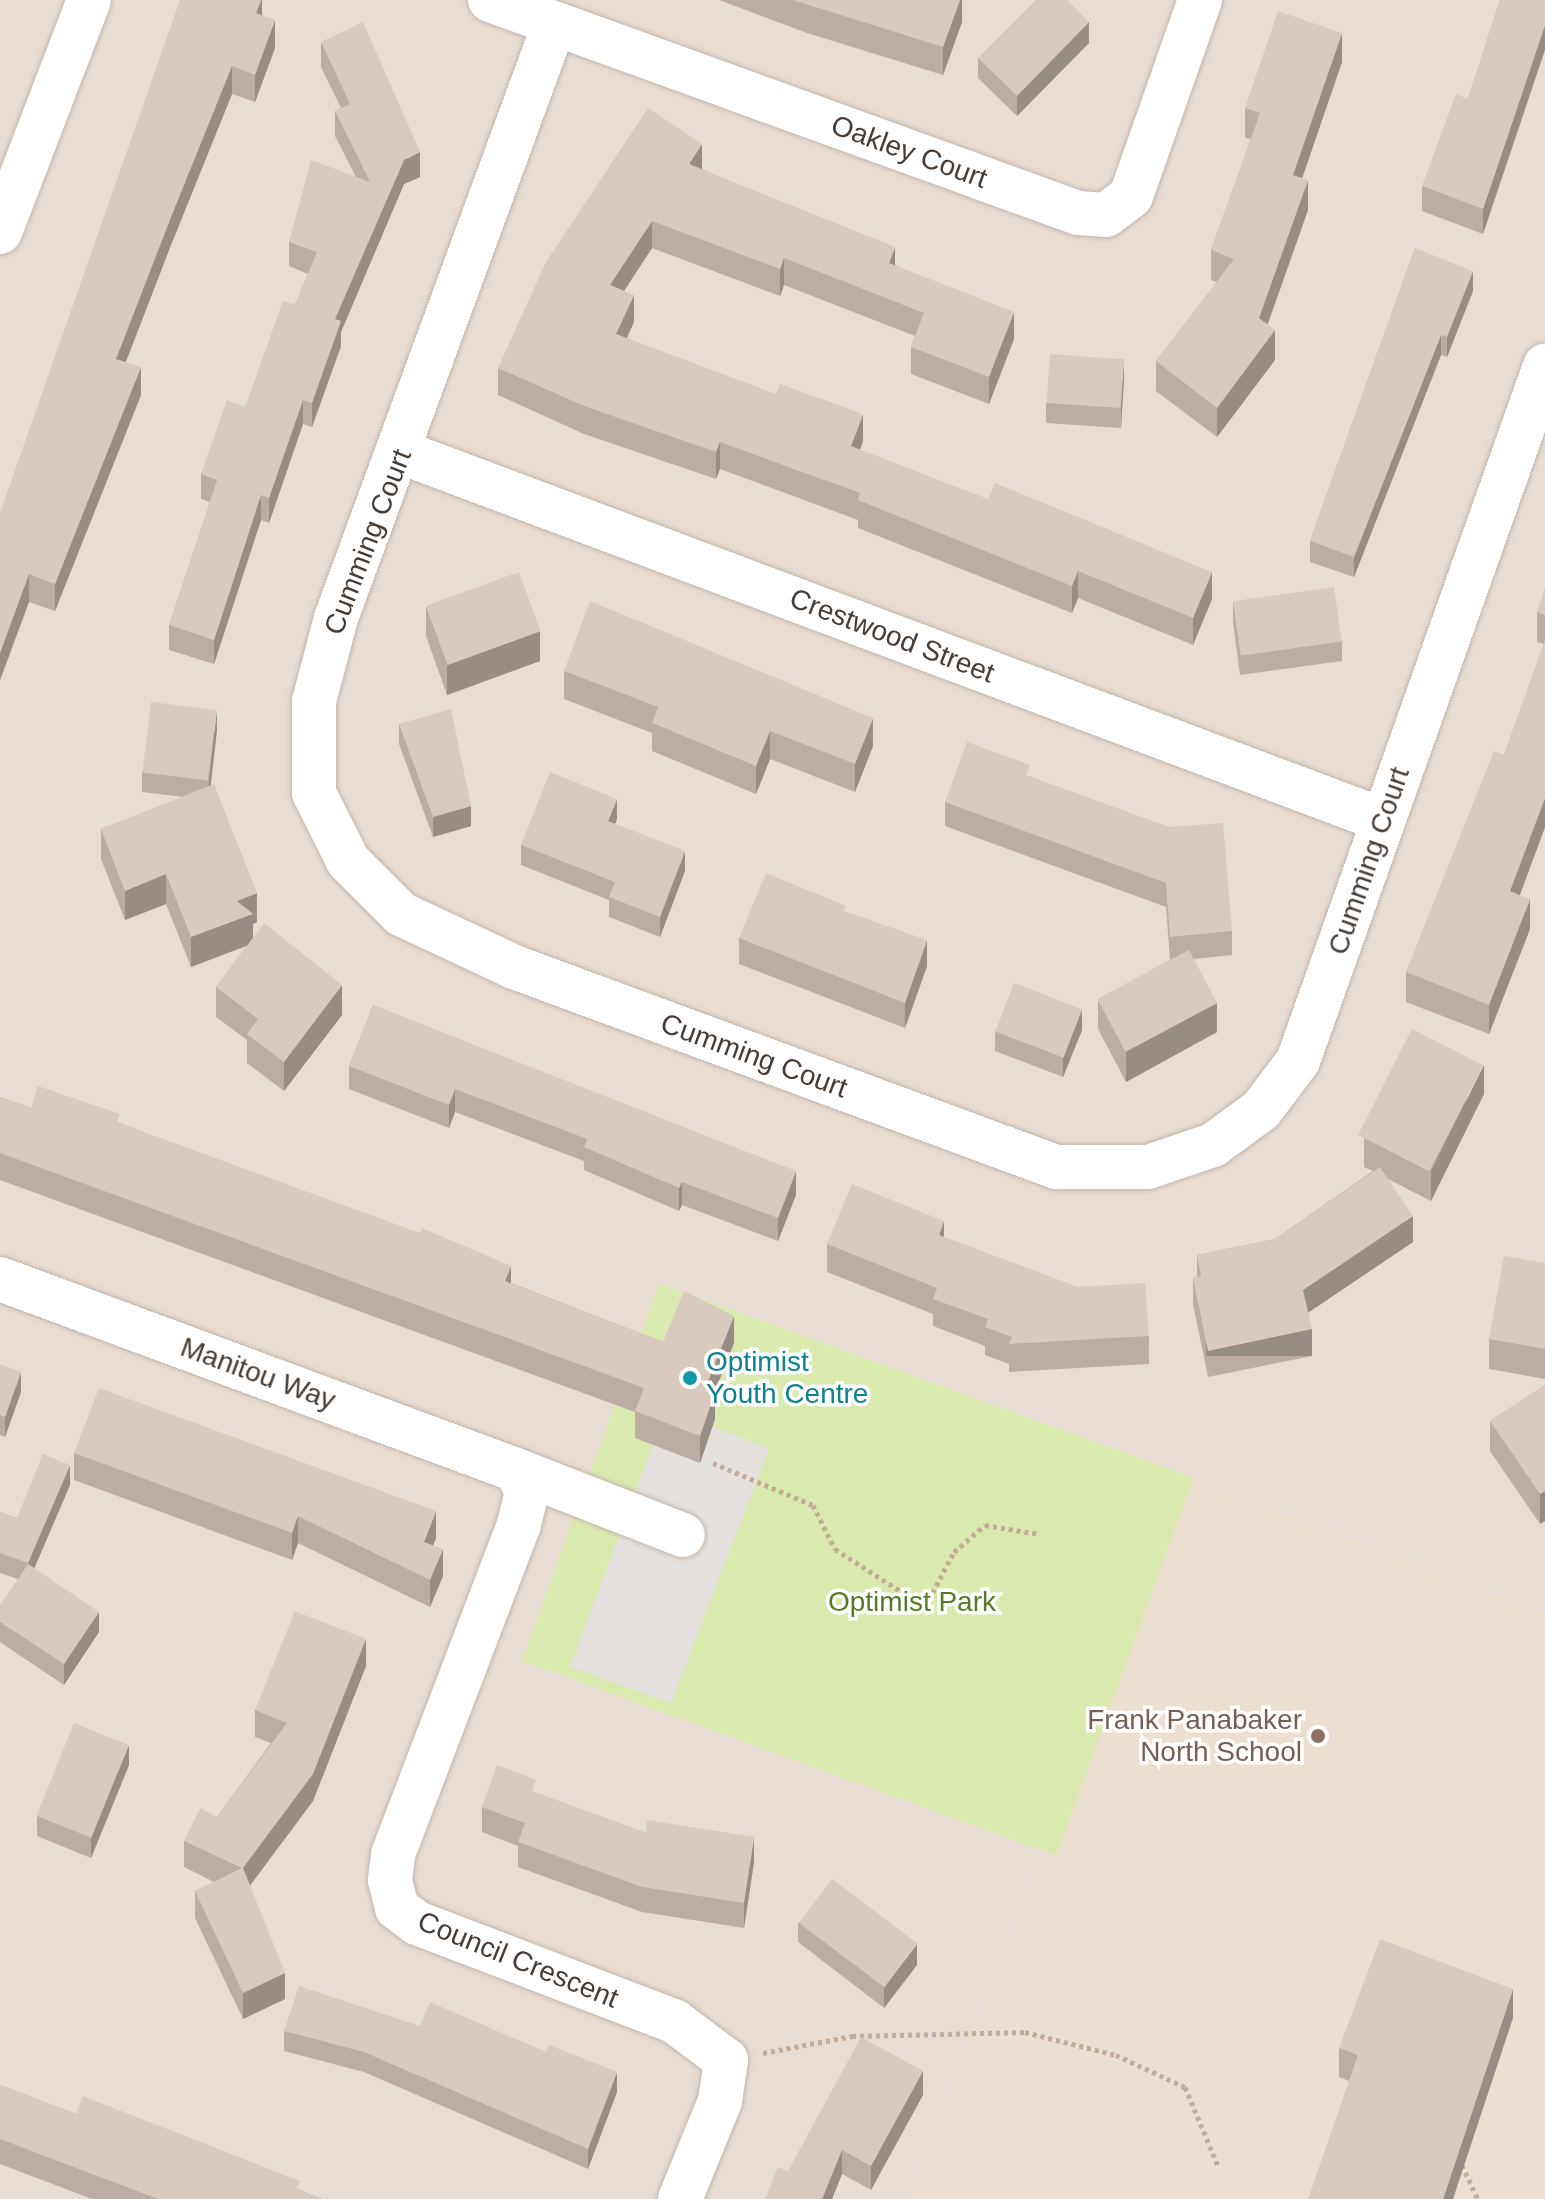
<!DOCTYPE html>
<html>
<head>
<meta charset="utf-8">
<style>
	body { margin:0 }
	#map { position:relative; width:1545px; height:2199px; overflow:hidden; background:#f4ede6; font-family:Arial,sans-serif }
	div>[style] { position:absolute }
	.residential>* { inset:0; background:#e8ddd4; transform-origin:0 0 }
	.education>* { inset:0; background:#eddfd0 }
	.green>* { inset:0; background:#dae9ae; transform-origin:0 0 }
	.parking>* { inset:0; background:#e4e1de }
	.path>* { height:5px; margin-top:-2.5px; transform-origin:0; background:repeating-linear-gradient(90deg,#c2ab99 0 4px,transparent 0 8px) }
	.roads { filter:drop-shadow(0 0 2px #c2b5ab) drop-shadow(0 0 2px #c2b5ab) }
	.minor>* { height:44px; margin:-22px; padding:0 22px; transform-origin:22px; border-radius:22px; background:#fff }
	.wall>* { inset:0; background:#bbada3 }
	.shaded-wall>* { inset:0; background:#988d85; transform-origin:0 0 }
	.building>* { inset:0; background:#d9c9be; transform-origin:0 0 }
	.dots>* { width:22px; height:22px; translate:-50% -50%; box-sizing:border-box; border:4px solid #fff; border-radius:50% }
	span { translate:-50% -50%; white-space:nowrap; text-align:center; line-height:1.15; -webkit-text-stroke:7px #fff; paint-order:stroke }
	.street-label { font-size:28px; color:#473c35 }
	.culture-label { font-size:28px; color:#0d838f }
	.left { translate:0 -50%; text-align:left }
	.park-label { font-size:28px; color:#577a27 }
	.education-label { font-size:28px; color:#785e54 }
	.right { translate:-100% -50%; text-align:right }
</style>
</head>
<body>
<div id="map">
	<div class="residential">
		<i style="left:0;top:0;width:1545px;height:2199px"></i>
	</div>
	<div class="education">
		<i style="clip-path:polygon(1193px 1479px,1545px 1614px,1545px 2199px,907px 2199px)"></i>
	</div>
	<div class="green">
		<i style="left:659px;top:1283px;width:569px;height:402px;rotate:20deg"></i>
	</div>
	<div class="parking">
		<i style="clip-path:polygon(713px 1426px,769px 1449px,671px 1703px,570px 1667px,653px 1444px,700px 1463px)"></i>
	</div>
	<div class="path">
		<i style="left:713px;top:1463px;width:108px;rotate:22.8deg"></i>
		<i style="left:813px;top:1505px;width:49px;rotate:63.4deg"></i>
		<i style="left:835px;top:1549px;width:107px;rotate:32.8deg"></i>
		<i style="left:925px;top:1607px;width:62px;rotate:-62.2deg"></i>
		<i style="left:954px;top:1552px;width:41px;rotate:-41.1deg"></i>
		<i style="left:985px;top:1525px;width:55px;rotate:9.5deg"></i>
		<i style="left:763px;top:2053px;width:91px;rotate:-10.8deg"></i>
		<i style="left:852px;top:2036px;width:173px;rotate:-1.3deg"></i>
		<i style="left:1025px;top:2032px;width:94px;rotate:14.2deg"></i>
		<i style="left:1116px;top:2055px;width:76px;rotate:24.9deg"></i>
		<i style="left:1185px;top:2087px;width:86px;rotate:67.3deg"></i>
		<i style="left:1462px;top:2165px;width:38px;rotate:65deg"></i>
	</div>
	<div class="roads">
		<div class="minor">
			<i style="left:490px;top:0;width:625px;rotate:19.91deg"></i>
			<i style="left:1078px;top:213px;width:28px;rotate:4deg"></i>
			<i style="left:1106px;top:215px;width:31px;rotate:-37deg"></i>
			<i style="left:1131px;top:196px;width:208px;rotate:-70.6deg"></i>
			<i style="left:554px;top:25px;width:632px;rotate:110.18deg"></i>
			<i style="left:336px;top:618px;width:86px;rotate:104.8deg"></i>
			<i style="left:314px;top:701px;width:92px;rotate:90deg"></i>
			<i style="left:314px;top:793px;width:76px;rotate:63.4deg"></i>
			<i style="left:348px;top:861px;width:75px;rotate:45deg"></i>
			<i style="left:401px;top:914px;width:125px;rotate:25.1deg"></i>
			<i style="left:514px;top:967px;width:578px;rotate:20.25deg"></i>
			<i style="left:1056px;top:1167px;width:92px"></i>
			<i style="left:1148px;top:1167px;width:69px;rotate:-18.7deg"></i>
			<i style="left:1213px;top:1145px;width:59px;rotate:-36.1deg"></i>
			<i style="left:1261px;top:1110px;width:61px;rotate:-52.9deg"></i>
			<i style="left:1298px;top:1061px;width:738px;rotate:-70.44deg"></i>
			<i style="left:0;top:232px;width:248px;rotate:-69deg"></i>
			<i style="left:401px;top:452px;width:1049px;rotate:20.54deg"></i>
			<i style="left:0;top:1279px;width:550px;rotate:20.31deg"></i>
			<i style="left:516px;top:1470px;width:25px;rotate:63deg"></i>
			<i style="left:527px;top:1492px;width:36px;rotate:104deg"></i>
			<i style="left:518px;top:1527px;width:351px;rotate:110.9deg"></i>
			<i style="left:393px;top:1855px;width:25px;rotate:97deg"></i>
			<i style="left:390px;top:1880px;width:29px;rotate:76deg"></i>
			<i style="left:397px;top:1908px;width:25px;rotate:37deg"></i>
			<i style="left:417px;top:1923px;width:275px;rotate:20.9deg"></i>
			<i style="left:674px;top:2021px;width:65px;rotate:36.9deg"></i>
			<i style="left:726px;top:2060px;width:41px;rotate:98.3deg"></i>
			<i style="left:720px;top:2101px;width:106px;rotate:112.2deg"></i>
			<i style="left:516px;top:1470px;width:179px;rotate:21.3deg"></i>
		</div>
	</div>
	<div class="wall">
		<i style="clip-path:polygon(262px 0,262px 16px,275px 48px,255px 102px,232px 94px,171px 245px,126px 362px,141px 395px,55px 611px,29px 602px,0 680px,0 513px)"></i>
		<i style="clip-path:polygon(719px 0,962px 0,962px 22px,943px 75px,807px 33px)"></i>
		<i style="clip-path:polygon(1500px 0,1483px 234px,1422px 211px,1422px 186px,1468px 99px)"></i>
		<i style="clip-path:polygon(321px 42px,420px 177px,404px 184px,341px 332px,341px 346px,312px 427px,303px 424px,269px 523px,261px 520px,214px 664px,169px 650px,169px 625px,210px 502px,201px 499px,201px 474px,245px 407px,295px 305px,308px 274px,289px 266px,289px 242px,356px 177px,335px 136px,335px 111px,341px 108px,321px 67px)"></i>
		<i style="clip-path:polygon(1089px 43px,1017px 116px,978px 78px,978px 58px)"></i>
		<i style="clip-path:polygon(1342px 62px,1302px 178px,1308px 210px,1268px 324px,1275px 360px,1217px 437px,1156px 391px,1156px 361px,1217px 282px,1211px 280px,1211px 250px,1251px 139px,1245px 138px,1245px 108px)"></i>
		<i style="clip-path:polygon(702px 169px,895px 265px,1014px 339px,989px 404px,911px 374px,911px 347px,915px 336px,784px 285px,780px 296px,652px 248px,624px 291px,634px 322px,627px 338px,863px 441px,860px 450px,1212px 599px,1193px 645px,1078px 598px,1072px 613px,858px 528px,858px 520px,720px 469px,716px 479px,584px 434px,498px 395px,498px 368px)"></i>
		<i style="clip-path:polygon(1415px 248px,1473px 291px,1447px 357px,1441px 355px,1354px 577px,1310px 562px,1310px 541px)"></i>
		<i style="clip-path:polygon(1124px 379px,1121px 428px,1046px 423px,1046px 403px)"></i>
		<i style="clip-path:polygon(1545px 589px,1545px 827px,1520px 895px,1530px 929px,1489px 1034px,1406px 1002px,1406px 972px,1504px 755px,1544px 644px,1537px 642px,1537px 612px)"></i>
		<i style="clip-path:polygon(1233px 602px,1342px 641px,1342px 661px,1240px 675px,1233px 622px)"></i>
		<i style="clip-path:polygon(426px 606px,540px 661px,447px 695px,426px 636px)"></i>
		<i style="clip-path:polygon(564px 671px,873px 746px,855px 792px,770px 759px,756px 794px,652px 751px,652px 733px,564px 699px)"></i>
		<i style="clip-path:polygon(399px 724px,471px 826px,433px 837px,399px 744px)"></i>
		<i style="clip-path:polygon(217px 730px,210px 786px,257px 922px,253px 924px,253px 937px,342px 1015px,284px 1091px,247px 1063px,247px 1040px,216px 1017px,216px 987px,247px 946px,191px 967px,166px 904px,125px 920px,101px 859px,101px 829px,183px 797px,142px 792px,142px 772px)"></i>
		<i style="clip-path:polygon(1030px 776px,1232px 931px,1232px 955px,1194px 959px,1217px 1032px,1126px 1082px,1098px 1029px,1098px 1000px,1170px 960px,1166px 907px,945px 826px,945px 802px)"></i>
		<i style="clip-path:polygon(617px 819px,615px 824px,685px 871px,660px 937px,609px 917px,609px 900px,521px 865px,521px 845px)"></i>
		<i style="clip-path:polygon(846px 912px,927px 966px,905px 1028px,739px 964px,739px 938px)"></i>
		<i style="clip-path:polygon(373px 1005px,796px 1195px,778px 1241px,682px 1205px,679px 1211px,584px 1170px,584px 1161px,455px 1112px,449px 1128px,349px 1089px,349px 1066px)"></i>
		<i style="clip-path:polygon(1082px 1030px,1063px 1077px,995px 1051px,995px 1031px)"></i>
		<i style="clip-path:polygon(1484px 1094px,1431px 1201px,1388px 1179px,1413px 1242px,1308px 1313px,1312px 1356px,1208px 1377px,1193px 1304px,1193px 1278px,1197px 1277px,1197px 1255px,1275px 1239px,1373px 1171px,1364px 1167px,1364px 1138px)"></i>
		<i style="clip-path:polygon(0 1097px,31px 1108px,120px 1123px,511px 1283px,663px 1342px,734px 1343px,715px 1392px,715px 1419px,700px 1463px,635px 1438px,635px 1412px,0 1180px)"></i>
		<i style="clip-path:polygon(944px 1237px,1149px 1336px,1149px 1364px,1009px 1372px,1009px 1364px,985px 1355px,985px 1346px,933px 1326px,933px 1314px,827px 1272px,827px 1244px)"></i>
		<i style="clip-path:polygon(1545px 1263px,1545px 1379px,1489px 1369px,1489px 1339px)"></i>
		<i style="clip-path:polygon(0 1364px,21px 1392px,5px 1437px,0 1435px)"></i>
		<i style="clip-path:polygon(1545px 1385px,1540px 1524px,1490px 1451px,1490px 1421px)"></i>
		<i style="clip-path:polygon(74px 1453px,436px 1538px,433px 1545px,443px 1576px,430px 1607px,298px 1543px,292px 1560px,74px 1480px)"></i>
		<i style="clip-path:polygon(70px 1485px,34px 1568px,99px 1632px,64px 1685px,0 1642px,0 1606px,18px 1579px,0 1573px,0 1512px,17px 1518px)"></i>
		<i style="clip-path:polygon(366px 1666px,313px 1801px,250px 1885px,285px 1999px,243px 2019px,195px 1918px,195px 1891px,214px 1882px,184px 1867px,184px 1841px,217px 1817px,271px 1743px,255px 1737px,255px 1710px)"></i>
		<i style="clip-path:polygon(129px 1765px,91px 1858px,37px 1836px,37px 1816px)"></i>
		<i style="clip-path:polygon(536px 1793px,646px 1833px,754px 1862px,744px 1928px,642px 1912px,518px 1867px,518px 1846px,482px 1832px,482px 1807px)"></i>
		<i style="clip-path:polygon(798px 1922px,917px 1965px,884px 2008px,798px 1942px)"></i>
		<i style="clip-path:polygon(1513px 2018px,1349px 2081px,1339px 2077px,1339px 2048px)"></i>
		<i style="clip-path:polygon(284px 2031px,617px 2092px,588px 2169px,364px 2072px,284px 2051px)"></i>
		<i style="clip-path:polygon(0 2085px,76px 2114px,300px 2190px,322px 2199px,92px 2199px,0 2164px)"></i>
		<i style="clip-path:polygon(923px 2095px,871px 2190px,842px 2174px,832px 2199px,765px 2199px,788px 2171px)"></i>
	</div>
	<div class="shaded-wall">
		<i style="clip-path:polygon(261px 0,262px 0,262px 24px,256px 13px)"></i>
		<i style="clip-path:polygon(960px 0,962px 0,962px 22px,943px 75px,943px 47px)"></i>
		<i style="clip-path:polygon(275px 20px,275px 48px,255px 102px,255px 75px)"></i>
		<i style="clip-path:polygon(1089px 22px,1089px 43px,1017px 116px,1017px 96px)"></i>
		<i style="clip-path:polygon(1545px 25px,1545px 50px,1483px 234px,1483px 209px)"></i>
		<i style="clip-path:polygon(1342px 33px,1342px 62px,1293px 205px,1293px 175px)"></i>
		<i style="clip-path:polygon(232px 66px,232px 94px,171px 245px,116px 387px,116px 359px,171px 217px)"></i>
		<i style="clip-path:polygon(702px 144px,702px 171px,689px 164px)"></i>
		<i style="clip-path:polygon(420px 152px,420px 177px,404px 184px,341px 332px,341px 346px,312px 427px,312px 403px,335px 319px,404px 160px)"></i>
		<i style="clip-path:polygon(1308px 180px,1308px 210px,1259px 348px,1259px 318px)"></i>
		<i style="clip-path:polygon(652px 221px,652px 248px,610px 312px,610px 285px)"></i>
		<i style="clip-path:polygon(895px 247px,895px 274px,889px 263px)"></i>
		<i style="clip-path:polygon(784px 258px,784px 285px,780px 296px,780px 269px)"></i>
		<i style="clip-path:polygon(1473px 271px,1473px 291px,1447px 357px,1447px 337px)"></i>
		<i style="clip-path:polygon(634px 295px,634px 322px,616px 361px,616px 334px)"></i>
		<i style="clip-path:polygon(1014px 312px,1014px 339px,989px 404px,989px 377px)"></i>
		<i style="clip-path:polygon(1275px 330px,1275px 360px,1217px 437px,1217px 408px)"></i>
		<i style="clip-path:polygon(1441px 335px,1441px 355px,1354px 577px,1354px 557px)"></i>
		<i style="clip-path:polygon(1124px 359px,1124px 379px,1121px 428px,1121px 408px)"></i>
		<i style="clip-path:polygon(141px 367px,141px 395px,55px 611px,55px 584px)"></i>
		<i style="clip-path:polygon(303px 400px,303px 424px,269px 523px,269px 498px)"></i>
		<i style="clip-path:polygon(863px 414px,863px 441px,851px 474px,851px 446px)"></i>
		<i style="clip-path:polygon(720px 442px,720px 469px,716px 479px,716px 452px)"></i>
		<i style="clip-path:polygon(261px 495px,261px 520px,214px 664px,214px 640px)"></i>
		<i style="clip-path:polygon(1078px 571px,1078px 598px,1072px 613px,1072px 586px)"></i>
		<i style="clip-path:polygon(1212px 572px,1212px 599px,1193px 645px,1193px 618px)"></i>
		<i style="clip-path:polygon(29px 574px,29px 602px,0 680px,0 653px)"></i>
		<i style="clip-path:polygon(540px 631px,540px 661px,447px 695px,447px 665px)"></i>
		<i style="clip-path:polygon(217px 710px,217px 730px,209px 800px,209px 780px)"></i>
		<i style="clip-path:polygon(873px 718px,873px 746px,855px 792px,855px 764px)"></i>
		<i style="clip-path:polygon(770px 731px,770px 759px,756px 794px,756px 766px)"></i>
		<i style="clip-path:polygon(1545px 798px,1545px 827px,1510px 921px,1510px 891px)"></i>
		<i style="clip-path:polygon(617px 799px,617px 819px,608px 841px,608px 821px)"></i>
		<i style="clip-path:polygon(471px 806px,471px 826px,433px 837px,433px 817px)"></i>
		<i style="clip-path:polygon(685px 851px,685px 871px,660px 937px,660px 917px)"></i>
		<i style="clip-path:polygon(166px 874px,166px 904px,125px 920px,125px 891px)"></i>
		<i style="clip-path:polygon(257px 893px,257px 922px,253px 924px,253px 943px,191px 967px,191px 937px,237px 901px)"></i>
		<i style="clip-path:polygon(1530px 899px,1530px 929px,1489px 1034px,1489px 1005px)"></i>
		<i style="clip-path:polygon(927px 940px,927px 966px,905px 1028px,905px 1003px)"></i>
		<i style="clip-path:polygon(342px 985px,342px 1015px,284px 1091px,284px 1062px)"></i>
		<i style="clip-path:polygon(1217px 1003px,1217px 1032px,1126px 1082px,1126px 1052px)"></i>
		<i style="clip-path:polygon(1082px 1009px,1082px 1030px,1063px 1077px,1063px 1057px)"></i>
		<i style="clip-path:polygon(1484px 1065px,1484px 1094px,1431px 1201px,1431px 1171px)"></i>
		<i style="clip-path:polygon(455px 1089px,455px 1112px,449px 1128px,449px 1105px)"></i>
		<i style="clip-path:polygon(796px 1171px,796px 1195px,778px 1241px,778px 1218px)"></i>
		<i style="clip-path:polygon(682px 1182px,682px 1205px,679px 1211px,679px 1188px)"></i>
		<i style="clip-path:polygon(1413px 1216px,1413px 1242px,1303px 1316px,1303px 1290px)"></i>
		<i style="clip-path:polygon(944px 1221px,944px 1249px,939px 1235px)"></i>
		<i style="clip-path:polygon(511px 1266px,511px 1293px,505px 1281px)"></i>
		<i style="clip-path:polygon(734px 1316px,734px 1343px,706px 1413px,706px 1386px)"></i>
		<i style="left:1312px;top:1329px;width:27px;height:106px;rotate:90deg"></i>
		<i style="clip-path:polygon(21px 1372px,21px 1392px,5px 1437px,5px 1417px)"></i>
		<i style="clip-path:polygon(715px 1392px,715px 1419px,700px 1463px,700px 1436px)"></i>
		<i style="clip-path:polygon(70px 1465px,70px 1485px,28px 1583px,28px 1563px)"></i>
		<i style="clip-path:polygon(1545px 1491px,1545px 1521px,1540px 1524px,1540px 1494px)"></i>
		<i style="clip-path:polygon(436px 1511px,436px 1538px,424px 1568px,424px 1542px)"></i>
		<i style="clip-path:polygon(298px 1516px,298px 1543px,292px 1560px,292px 1533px)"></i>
		<i style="clip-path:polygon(443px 1549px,443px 1576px,430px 1607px,430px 1580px)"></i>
		<i style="clip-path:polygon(99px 1612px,99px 1632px,64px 1685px,64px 1664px)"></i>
		<i style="clip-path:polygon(366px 1639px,366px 1666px,313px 1801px,243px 1895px,243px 1868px)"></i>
		<i style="clip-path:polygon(129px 1745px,129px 1765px,91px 1858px,91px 1838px)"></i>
		<i style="clip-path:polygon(754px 1837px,754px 1862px,744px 1928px,744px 1903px)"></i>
		<i style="clip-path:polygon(917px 1944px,917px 1965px,884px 2008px,884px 1988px)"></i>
		<i style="clip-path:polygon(285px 1973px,285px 1999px,243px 2019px,243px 1993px)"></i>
		<i style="clip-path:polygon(1513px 1989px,1513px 2018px,1453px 2199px,1443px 2199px)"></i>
		<i style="clip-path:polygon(923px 2071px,923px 2095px,871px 2190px,871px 2166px)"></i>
		<i style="clip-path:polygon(617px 2072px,617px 2092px,588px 2169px,588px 2149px)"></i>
		<i style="clip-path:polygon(842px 2150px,842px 2174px,832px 2199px,822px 2199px)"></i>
	</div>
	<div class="building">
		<i style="clip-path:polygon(180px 0,261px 0,256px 13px,275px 20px,255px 75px,232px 66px,171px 217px,116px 359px,141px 367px,55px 584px,29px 574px,0 653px,0 513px)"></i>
		<i style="clip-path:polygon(793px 0,960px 0,943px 47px)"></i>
		<i style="clip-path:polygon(1036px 0,1067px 0,1089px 22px,1017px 96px,978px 58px)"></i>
		<i style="clip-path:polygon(1500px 0,1545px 0,1545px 25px,1483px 209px,1422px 186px,1456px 94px,1468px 99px)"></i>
		<i style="clip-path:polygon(1278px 11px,1342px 33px,1293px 175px,1308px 180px,1259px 318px,1275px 330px,1217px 408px,1156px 361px,1234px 259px,1211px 250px,1260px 113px,1245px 108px)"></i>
		<i style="clip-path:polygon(363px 22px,420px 152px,404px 160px,335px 319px,341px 321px,312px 403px,303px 400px,269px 498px,261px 495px,214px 640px,169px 625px,217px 480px,201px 474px,227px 400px,245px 407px,283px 301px,295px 305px,317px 252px,289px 242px,311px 160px,370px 182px,335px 111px,350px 104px,321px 42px)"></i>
		<i style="clip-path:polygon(648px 108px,702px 144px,689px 164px,895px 247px,889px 263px,1014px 312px,989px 377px,911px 347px,924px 313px,784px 258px,780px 269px,652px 221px,610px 285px,634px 295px,616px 334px,776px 394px,780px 384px,863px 414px,851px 446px,988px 499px,995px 483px,1212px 572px,1193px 618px,1078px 571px,1072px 586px,858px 500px,860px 493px,720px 442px,716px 452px,584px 406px,498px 368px,546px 262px)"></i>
		<i style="clip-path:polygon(1415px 248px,1473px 271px,1447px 337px,1441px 335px,1354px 557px,1310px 541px)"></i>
		<i style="left:1050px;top:354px;width:74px;height:49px;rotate:4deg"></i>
		<i style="left:519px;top:572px;width:63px;height:99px;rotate:70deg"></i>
		<i style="left:1334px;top:587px;width:55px;height:102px;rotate:82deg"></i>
		<i style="clip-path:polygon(1545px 589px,1545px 615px,1537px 612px)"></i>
		<i style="clip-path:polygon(590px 601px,873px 718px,855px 764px,770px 731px,756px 766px,652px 723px,658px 707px,564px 671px)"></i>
		<i style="clip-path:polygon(1545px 640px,1545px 798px,1510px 891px,1530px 899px,1489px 1005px,1406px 972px,1494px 751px,1504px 755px)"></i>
		<i style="left:151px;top:702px;width:66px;height:71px;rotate:7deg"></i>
		<i style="clip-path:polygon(451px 709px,471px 806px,433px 817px,399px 724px)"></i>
		<i style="clip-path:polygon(967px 742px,1030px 765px,1026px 775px,1169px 827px,1223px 823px,1232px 931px,1170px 937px,1166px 883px,945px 802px)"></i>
		<i style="clip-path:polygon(550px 772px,617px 799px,608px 821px,685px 851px,660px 917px,609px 897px,615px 882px,521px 845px)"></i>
		<i style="clip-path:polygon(214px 784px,257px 893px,237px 901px,253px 914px,191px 937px,166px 874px,125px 891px,101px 829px)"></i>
		<i style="clip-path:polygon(766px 873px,846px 906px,844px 911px,927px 940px,905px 1003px,739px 938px)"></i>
		<i style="clip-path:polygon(264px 923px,342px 985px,284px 1062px,247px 1034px,258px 1019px,216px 987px)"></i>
		<i style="left:1189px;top:950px;width:60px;height:104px;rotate:62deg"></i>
		<i style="left:1014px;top:983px;width:73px;height:52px;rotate:21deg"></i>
		<i style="clip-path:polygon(373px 1005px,796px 1171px,778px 1218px,682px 1182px,679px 1188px,584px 1147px,587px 1139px,455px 1089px,449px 1105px,349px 1066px)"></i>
		<i style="left:1412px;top:1029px;width:80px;height:119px;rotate:27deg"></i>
		<i style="clip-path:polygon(38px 1086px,120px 1114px,117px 1122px,420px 1233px,422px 1228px,511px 1266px,505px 1281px,663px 1342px,684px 1291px,734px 1316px,706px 1386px,715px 1392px,700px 1436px,635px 1411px,644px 1388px,0 1153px,0 1097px,31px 1108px)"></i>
		<i style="clip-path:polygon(1380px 1167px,1413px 1216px,1303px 1290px,1312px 1329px,1208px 1351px,1193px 1278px,1201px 1276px,1197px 1255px,1275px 1239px)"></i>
		<i style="clip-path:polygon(852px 1184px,944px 1221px,939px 1235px,1078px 1287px,1145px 1283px,1149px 1336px,1009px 1344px,1012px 1337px,985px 1327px,988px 1319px,933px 1299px,937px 1288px,827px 1244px)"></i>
		<i style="clip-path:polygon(1504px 1256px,1545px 1263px,1545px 1349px,1489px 1339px)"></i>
		<i style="clip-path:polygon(0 1364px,21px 1372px,5px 1417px,0 1415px)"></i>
		<i style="clip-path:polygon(1545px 1385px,1545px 1491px,1540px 1494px,1490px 1421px)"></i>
		<i style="clip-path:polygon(99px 1388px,436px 1511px,424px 1542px,443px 1549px,430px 1580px,298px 1516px,292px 1533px,74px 1453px)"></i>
		<i style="clip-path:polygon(43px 1454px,70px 1465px,28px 1563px,0 1553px,0 1512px,17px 1518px)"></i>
		<i style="clip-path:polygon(28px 1564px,99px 1612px,64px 1664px,0 1622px,0 1606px)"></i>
		<i style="clip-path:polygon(295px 1611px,366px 1639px,313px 1774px,243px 1868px,285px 1973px,243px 1993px,195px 1891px,242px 1868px,184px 1841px,200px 1808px,217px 1817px,287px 1723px,255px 1710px)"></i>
		<i style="left:74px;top:1723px;width:59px;height:100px;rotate:22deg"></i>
		<i style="clip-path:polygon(497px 1765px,536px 1780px,532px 1791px,646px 1833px,647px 1820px,754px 1837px,744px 1903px,642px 1887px,518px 1842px,525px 1823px,482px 1807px)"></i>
		<i style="left:832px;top:1879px;width:107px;height:55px;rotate:37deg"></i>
		<i style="clip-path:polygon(1380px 1939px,1513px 1989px,1443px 2199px,1308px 2199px,1358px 2055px,1339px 2048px)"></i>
		<i style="clip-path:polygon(299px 1986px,420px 2026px,430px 2002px,546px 2052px,549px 2045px,617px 2072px,588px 2149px,364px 2052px,284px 2031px)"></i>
		<i style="clip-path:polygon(861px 2037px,923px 2071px,871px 2166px,842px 2150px,822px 2199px,765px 2199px,778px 2167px,788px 2171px)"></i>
		<i style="clip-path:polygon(0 2085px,76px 2114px,83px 2096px,300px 2181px,297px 2189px,322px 2199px,158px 2199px,0 2139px)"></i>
	</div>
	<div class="dots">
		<i style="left:690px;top:1378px;background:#0f9aa8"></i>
		<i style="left:1318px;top:1736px;background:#8d6e63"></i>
	</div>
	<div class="street-label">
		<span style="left:909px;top:152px;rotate:20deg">Oakley Court</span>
		<span style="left:368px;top:542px;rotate:-69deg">Cumming Court</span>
		<span style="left:892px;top:636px;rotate:21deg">Crestwood Street</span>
		<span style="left:1369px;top:861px;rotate:-71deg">Cumming Court</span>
		<span style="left:754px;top:1056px;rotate:20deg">Cumming Court</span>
		<span style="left:258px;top:1374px;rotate:20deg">Manitou Way</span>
		<span style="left:518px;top:1960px;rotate:22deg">Council Crescent</span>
	</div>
	<div class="culture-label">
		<span class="left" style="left:706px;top:1378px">Optimist<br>Youth Centre</span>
	</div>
	<div class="park-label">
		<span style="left:912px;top:1602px">Optimist Park</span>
	</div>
	<div class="education-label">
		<span class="right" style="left:1302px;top:1736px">Frank Panabaker<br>North School</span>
	</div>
</div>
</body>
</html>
